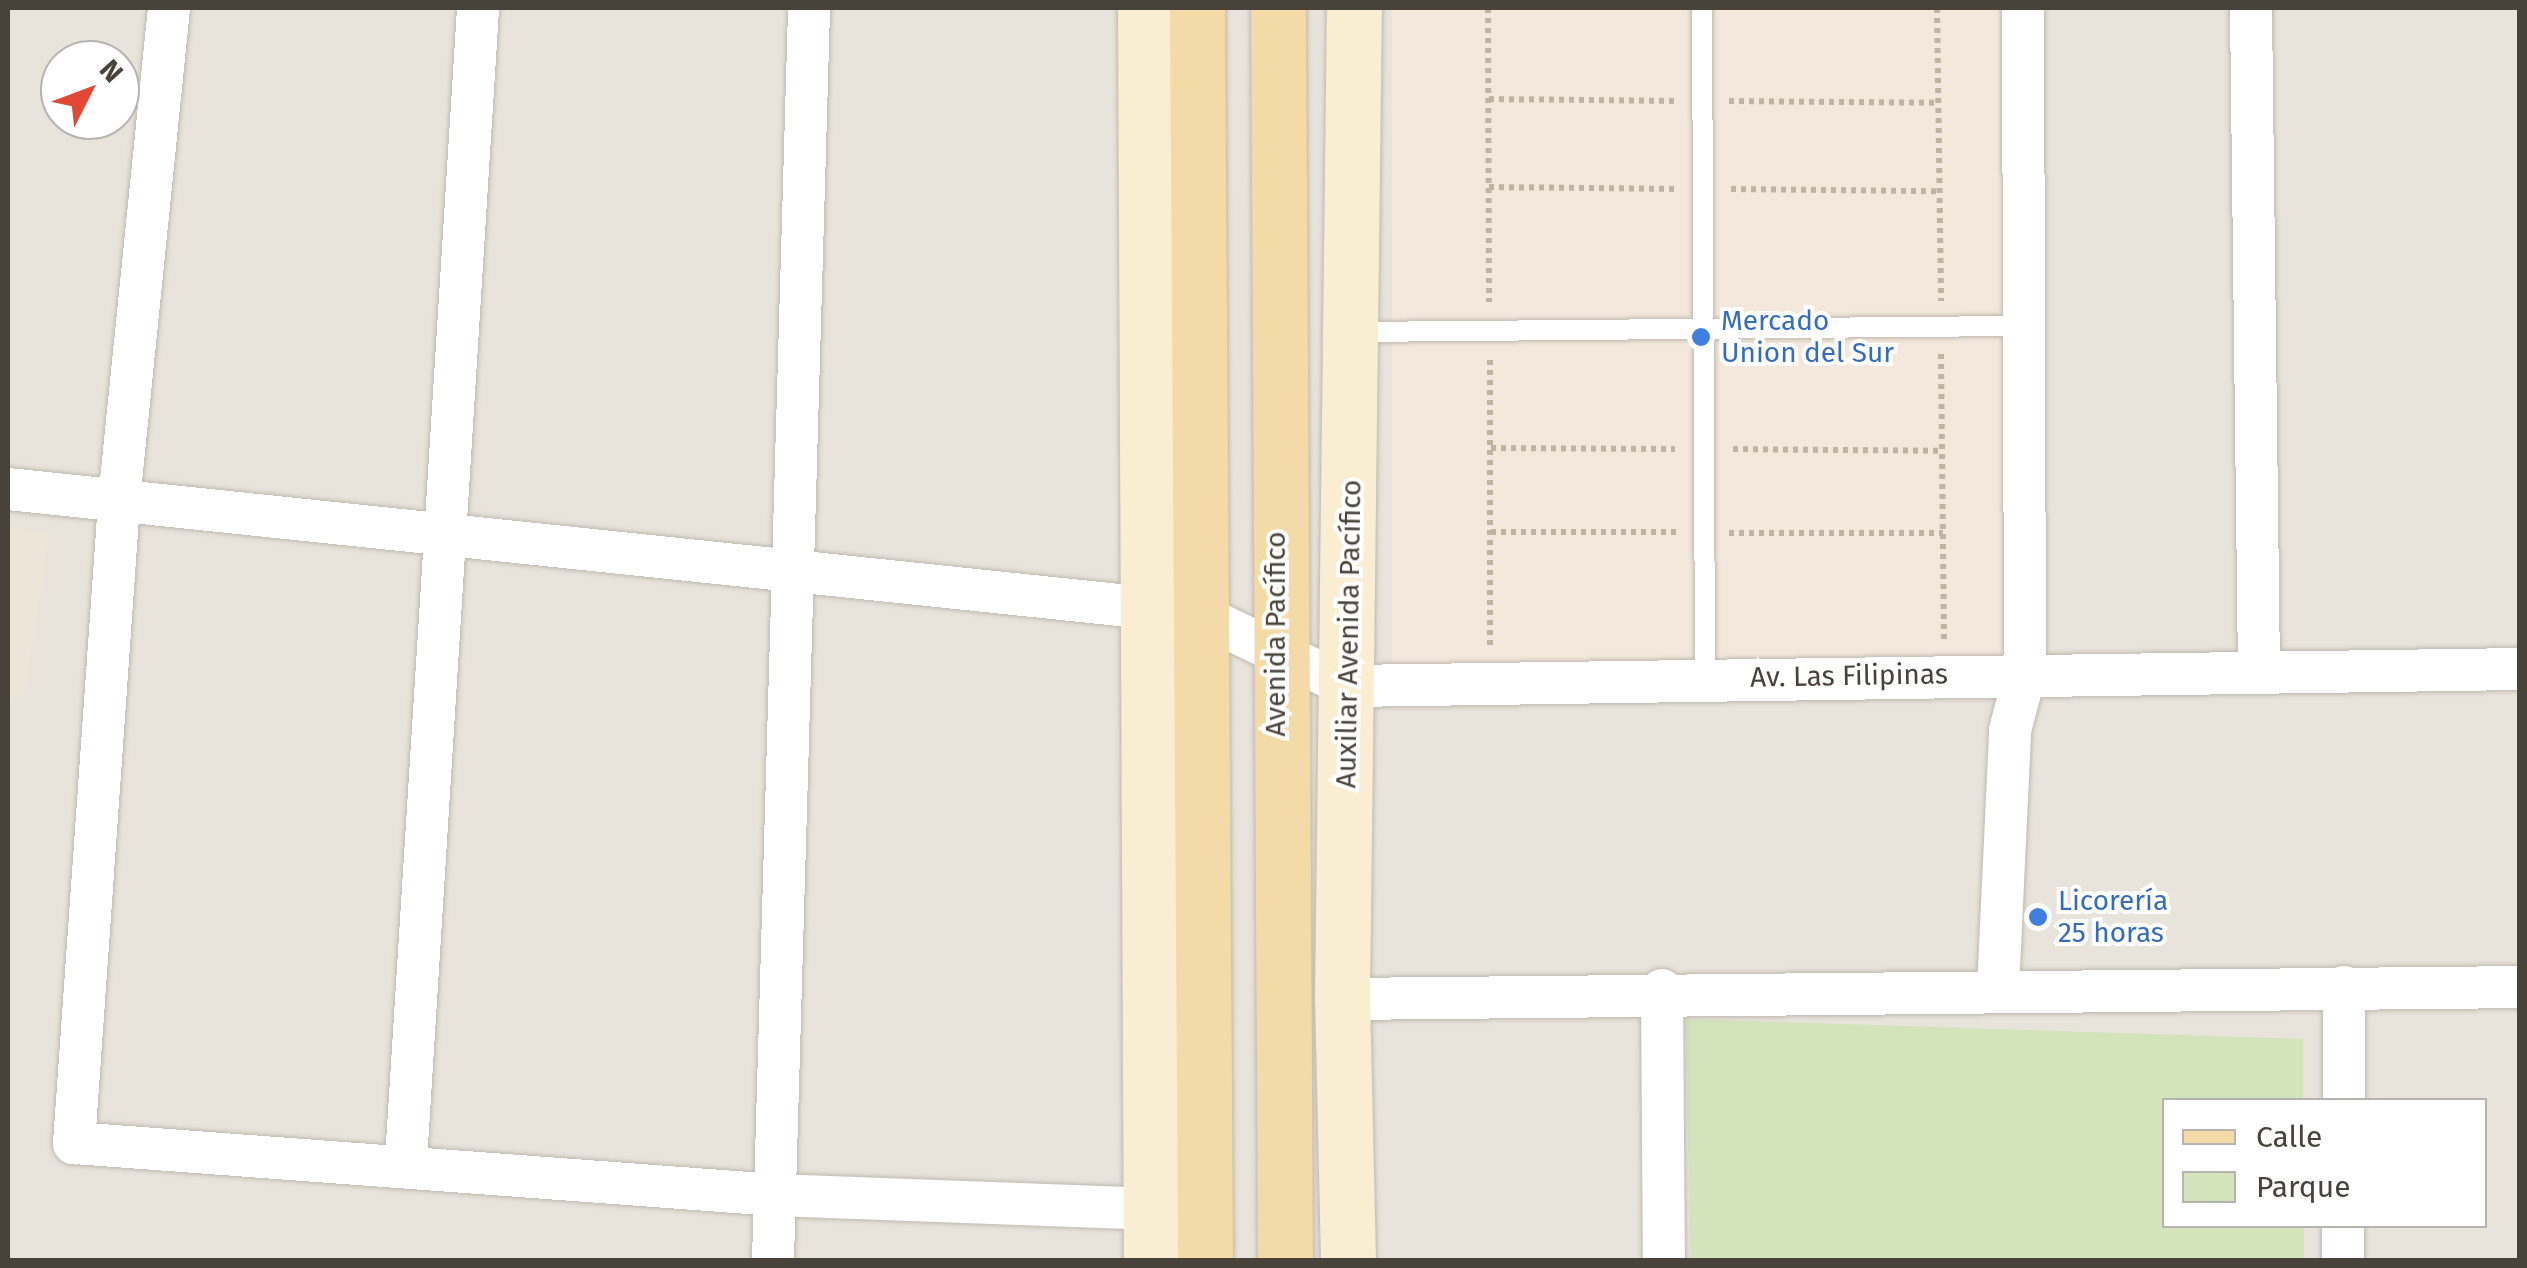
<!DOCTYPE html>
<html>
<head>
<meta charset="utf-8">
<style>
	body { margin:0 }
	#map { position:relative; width:2527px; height:1268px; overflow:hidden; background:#f4f2ec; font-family:"Fira Sans",sans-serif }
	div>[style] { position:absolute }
	.residential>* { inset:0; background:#e8e3db }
	.commercial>* { inset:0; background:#f3e8db; transform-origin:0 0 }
	.education>* { inset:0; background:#ece5d8 }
	.green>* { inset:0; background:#d3e3ba }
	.path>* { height:6px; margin-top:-3px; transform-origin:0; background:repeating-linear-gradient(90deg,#bfb4a2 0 5px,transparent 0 10px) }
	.roads { filter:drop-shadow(0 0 2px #bfb9b0) drop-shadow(0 0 2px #bfb9b0) }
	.service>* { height:20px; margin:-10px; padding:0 10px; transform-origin:10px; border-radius:10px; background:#fff }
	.minor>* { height:42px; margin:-21px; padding:0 21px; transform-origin:21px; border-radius:21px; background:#fff }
	.secondary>* { height:55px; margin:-27.5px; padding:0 27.5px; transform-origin:27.5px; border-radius:27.5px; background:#f9eed2 }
	.primary>* { height:55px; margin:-27.5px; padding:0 27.5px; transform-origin:27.5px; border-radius:27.5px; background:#f3daa6 }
	.dots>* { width:28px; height:28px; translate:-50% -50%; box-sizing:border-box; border:5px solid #fff; border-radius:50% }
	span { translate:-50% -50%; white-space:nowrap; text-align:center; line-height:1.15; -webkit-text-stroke:8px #fff; paint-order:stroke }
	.shop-label { font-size:28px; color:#366cbe }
	.left { translate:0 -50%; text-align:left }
	.street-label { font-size:28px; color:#48423a }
	.frame { position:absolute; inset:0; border:10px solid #48423a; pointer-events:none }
	.legend { position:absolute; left:2162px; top:1098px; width:325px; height:130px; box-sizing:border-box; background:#fff; border:2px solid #b6b3b0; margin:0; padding:12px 18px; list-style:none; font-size:30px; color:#48423a }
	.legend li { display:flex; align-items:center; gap:20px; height:50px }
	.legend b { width:50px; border:2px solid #b6b3b0 }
	.north { position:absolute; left:40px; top:40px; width:100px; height:100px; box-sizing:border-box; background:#fff; border:2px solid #b6b3b0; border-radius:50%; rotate:48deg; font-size:28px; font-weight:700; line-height:40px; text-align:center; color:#48423a }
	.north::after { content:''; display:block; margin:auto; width:35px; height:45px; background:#e24836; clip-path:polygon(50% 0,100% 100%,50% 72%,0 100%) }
</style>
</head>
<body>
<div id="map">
	<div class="residential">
		<i style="clip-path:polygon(evenodd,8px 8px,2519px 8px,2519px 1260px,8px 1260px,8px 8px,60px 60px,120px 60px,120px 120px,60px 120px,60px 60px,8px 8px,2164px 1100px,2484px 1100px,2484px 1226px,2164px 1226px,2164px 1100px)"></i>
	</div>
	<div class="commercial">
		<i style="left:1392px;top:8px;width:614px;height:661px"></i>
	</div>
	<div class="education">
		<i style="clip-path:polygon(8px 528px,50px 533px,23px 699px,8px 697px)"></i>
	</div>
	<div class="green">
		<i style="clip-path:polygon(1685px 1019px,2303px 1039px,2303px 1100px,2164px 1100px,2164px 1226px,2304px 1226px,2304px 1260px,1691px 1260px)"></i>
	</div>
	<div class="path">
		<i style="left:1488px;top:8px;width:294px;rotate:89.8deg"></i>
		<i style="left:1937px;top:8px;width:293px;rotate:89.2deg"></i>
		<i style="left:1489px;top:99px;width:188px;rotate:0.6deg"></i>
		<i style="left:1729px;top:101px;width:209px;rotate:0.5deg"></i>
		<i style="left:1489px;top:187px;width:189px;rotate:0.6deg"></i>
		<i style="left:1731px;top:189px;width:208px;rotate:0.6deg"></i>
		<i style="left:1941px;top:354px;width:287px;rotate:89.4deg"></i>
		<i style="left:1490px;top:360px;width:287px;rotate:90deg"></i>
		<i style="left:1491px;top:448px;width:184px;rotate:0.3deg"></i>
		<i style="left:1733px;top:449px;width:209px;rotate:0.5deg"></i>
		<i style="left:1491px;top:532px;width:186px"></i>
		<i style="left:1729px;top:533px;width:214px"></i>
	</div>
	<div class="roads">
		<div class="service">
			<i style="left:1702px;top:8px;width:669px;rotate:89.74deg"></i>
			<i style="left:1354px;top:332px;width:667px;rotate:-0.52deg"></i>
		</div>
		<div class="minor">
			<i style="left:169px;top:8px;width:498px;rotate:95.8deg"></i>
			<i style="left:119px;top:503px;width:642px;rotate:94.02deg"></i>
			<i style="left:74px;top:1143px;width:703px;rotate:4.24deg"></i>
			<i style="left:775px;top:1195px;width:407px;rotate:2.1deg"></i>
			<i style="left:2251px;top:8px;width:663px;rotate:89.31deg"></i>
			<i style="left:8px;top:489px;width:1194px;rotate:5.96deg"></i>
			<i style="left:1196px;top:613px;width:169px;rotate:25.7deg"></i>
			<i style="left:1348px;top:686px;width:1172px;rotate:-0.83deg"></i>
			<i style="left:1998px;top:989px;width:259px;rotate:-87.3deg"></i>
			<i style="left:2010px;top:730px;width:58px;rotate:-75deg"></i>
			<i style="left:2025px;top:674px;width:666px;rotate:-90.17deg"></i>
			<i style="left:1662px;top:990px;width:270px;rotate:89.6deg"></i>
			<i style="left:1342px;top:999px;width:1178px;rotate:-0.58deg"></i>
			<i style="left:2344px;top:1100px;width:113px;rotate:-90deg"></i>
			<i style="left:406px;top:1160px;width:1154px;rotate:-86.42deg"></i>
			<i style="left:773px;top:1260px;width:1253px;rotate:-88.35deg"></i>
			<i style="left:2343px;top:1260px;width:34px;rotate:-90deg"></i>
		</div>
		<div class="secondary">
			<i style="left:1145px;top:8px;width:1252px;rotate:89.73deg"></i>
			<i style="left:1348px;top:1260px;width:261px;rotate:-91.3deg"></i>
			<i style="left:1342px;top:999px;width:991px;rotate:-89.31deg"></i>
		</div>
		<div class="primary">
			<i style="left:1197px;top:8px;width:1252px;rotate:89.63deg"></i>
			<i style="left:1278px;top:8px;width:1252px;rotate:89.68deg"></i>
		</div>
	</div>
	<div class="dots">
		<i style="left:1701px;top:337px;background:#3f7fe0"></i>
		<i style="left:2038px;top:917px;background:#3f7fe0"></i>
	</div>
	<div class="shop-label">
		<span class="left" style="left:1721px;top:337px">Mercado<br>Union del Sur</span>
		<span class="left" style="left:2058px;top:917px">Licorería<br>25 horas</span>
	</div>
	<div class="street-label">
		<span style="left:1276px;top:634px;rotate:-90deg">Avenida Pacífico</span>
		<span style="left:1349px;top:634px;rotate:-89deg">Auxiliar Avenida Pacífico</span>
		<span style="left:1849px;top:676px;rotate:-1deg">Av. Las Filipinas</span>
	</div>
	<div class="frame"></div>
	<ul class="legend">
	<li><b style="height:12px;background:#f3daa6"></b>Calle</li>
	<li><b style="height:28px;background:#d3e3ba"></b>Parque</li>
	</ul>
	<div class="north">N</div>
</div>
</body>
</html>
